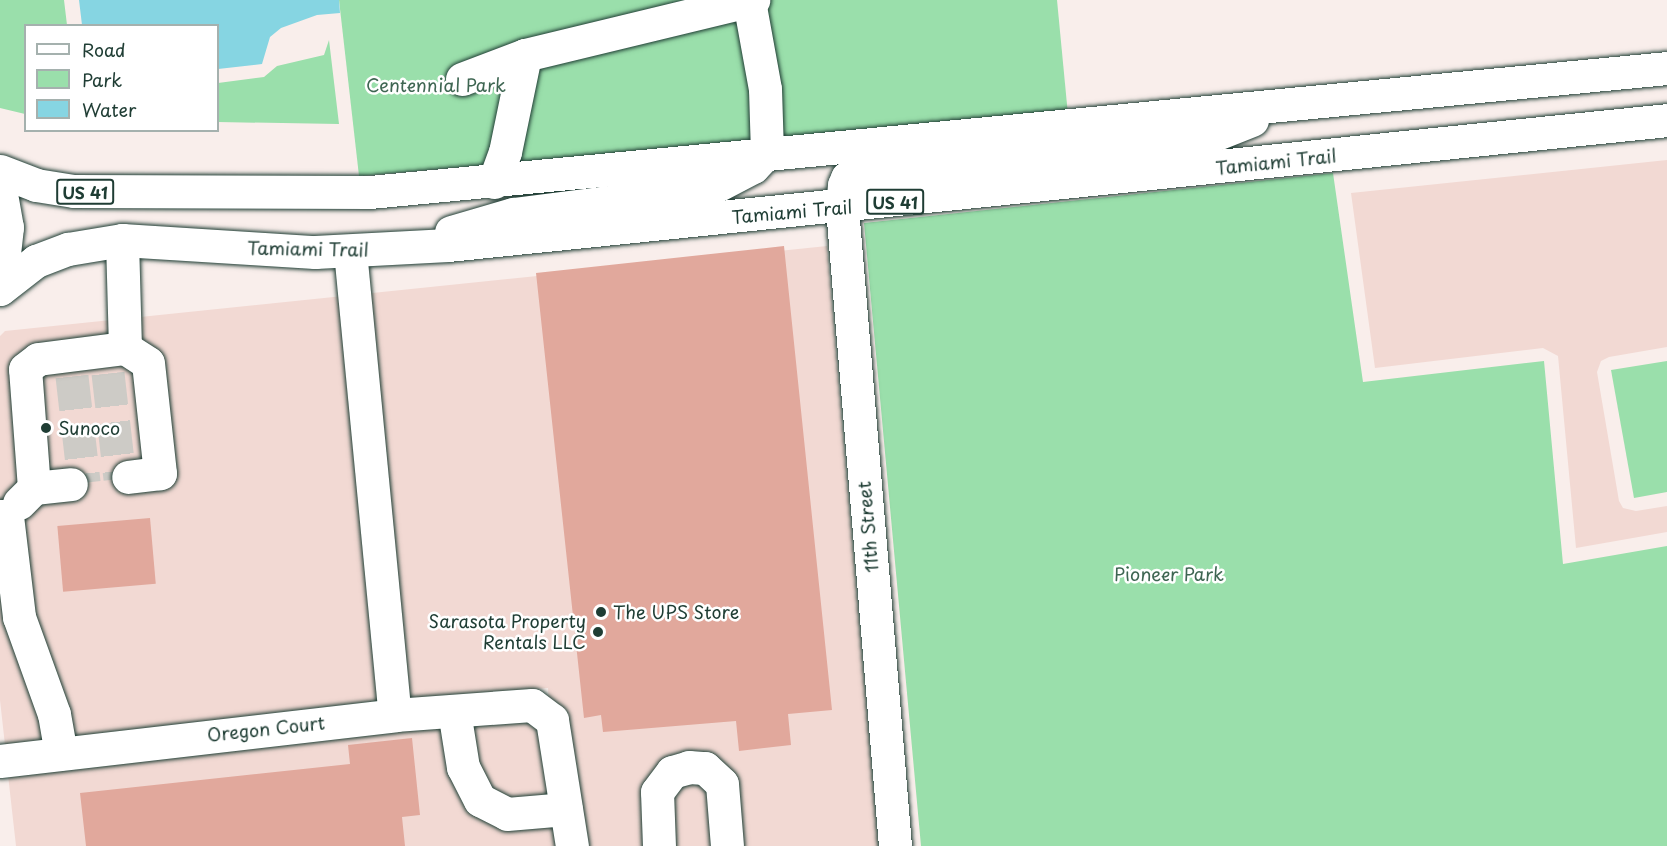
<!DOCTYPE html>
<html>
<head>
<meta charset="utf-8">
<style>
	body { margin:0 }
	#map { position:relative; width:1667px; height:846px; overflow:hidden; background:#f9eeeb; font-family:"Playpen Sans",sans-serif }
	div>[style] { position:absolute }
	.built>* { inset:0; background:#f2d9d3 }
	.green>* { inset:0; background:#9adfab }
	.water>* { inset:0; background:#86d5e2 }
	.building>* { inset:0; background:#e1a89c; transform-origin:0 0 }
	.minor-tunnel>* { height:33px; margin-top:-16.5px; transform-origin:0; background:repeating-linear-gradient(90deg,#cdcbc6 0 33px,transparent 0 49px) }
	.roads { filter:drop-shadow(0 0 2px #1f3d34) drop-shadow(0 0 2px #1f3d34) }
	.minor>* { height:33px; margin:-16.5px; padding:0 16.5px; transform-origin:16.5px; border-radius:16.5px; background:#fff }
	.major>* { height:33px; margin:-16.5px; padding:0 16.5px; transform-origin:16.5px; border-radius:16.5px; background:#fff }
	.dots>* { width:16px; height:16px; translate:-50% -50%; box-sizing:border-box; border:3px solid #fff; border-radius:50% }
	span { translate:-50% -50%; white-space:nowrap; text-align:center; line-height:1.15; -webkit-text-stroke:5px #fff; paint-order:stroke }
	.shield-label span { padding:2px 4px; background:#fff; border:2px solid; border-radius:4px; -webkit-text-stroke-width:0 }
	.shield-label { font-size:16px; color:#1f3d34; font-weight:700 }
	.park-label { font-size:18px; color:#3e6652 }
	.street-label { font-size:18px; color:#1f3d34 }
	.poi-label { font-size:18px; color:#1f3d34 }
	.left { translate:0 -50%; text-align:left }
	.right { translate:-100% -50%; text-align:right }
	.legend { position:absolute; left:24px; top:24px; width:195px; height:108px; box-sizing:border-box; background:#fff; border:2px solid #a5b1ae; margin:0; padding:8px 10px; list-style:none; font-size:18px; color:#1f3d34 }
	.legend li { display:flex; align-items:center; gap:12px; height:30px }
	.legend b { width:30px; border:2px solid #a5b1ae }
</style>
</head>
<body>
<div id="map">
	<div class="built">
		<i style="clip-path:polygon(1667px 160px,1667px 347px,1609px 357px,1601px 361px,1597px 372px,1619px 501px,1623px 508px,1636px 511px,1667px 506px,1667px 532px,1576px 548px,1558px 356px,1543px 348px,1375px 368px,1351px 193px)"></i>
		<i style="clip-path:polygon(827px 246px,878px 846px,16px 846px,8px 775px,380px 732px,550px 719px,548px 688px,377px 701px,5px 745px,0 700px,0 336px,5px 331px)"></i>
	</div>
	<div class="green">
		<i style="clip-path:polygon(0 0,64px 0,67px 25px,26px 26px,25px 114px,0 108px)"></i>
		<i style="clip-path:polygon(339px 0,1057px 0,1068px 115px,359px 176px)"></i>
		<i style="clip-path:polygon(329px 40px,339px 124px,218px 122px,218px 83px,264px 77px,277px 66px,324px 55px)"></i>
		<i style="clip-path:polygon(1333px 173px,1363px 382px,1544px 361px,1563px 564px,1667px 546px,1667px 846px,921px 846px,864px 223px)"></i>
		<i style="clip-path:polygon(1667px 361px,1667px 492px,1634px 498px,1611px 370px)"></i>
	</div>
	<div class="water">
		<i style="clip-path:polygon(79px 0,339px 0,340px 13px,317px 15px,281px 28px,270px 37px,262px 64px,218px 69px,218px 26px,82px 25px)"></i>
	</div>
	<div class="building">
		<i style="clip-path:polygon(784px 246px,832px 710px,788px 714px,791px 745px,739px 751px,736px 721px,603px 732px,601px 715px,584px 718px,536px 273px)"></i>
		<i style="left:150px;top:518px;width:66px;height:93px;rotate:85deg"></i>
		<i style="clip-path:polygon(412px 738px,420px 815px,402px 817px,405px 846px,86px 846px,80px 793px,350px 764px,348px 745px)"></i>
	</div>
	<div class="minor-tunnel">
		<i style="left:108px;top:373px;width:106px;rotate:83.5deg"></i>
		<i style="left:72px;top:376px;width:107px;rotate:83.5deg"></i>
	</div>
	<div class="roads">
		<div class="minor">
			<i style="left:749px;top:1px;width:89px;rotate:79.7deg"></i>
			<i style="left:765px;top:89px;width:63px;rotate:88.2deg"></i>
			<i style="left:462px;top:79px;width:67px;rotate:-20.9deg"></i>
			<i style="left:525px;top:55px;width:235px;rotate:-13.6deg"></i>
			<i style="left:494px;top:182px;width:32px;rotate:-70deg"></i>
			<i style="left:505px;top:152px;width:99px;rotate:-78.3deg"></i>
			<i style="left:842px;top:208px;width:640px;rotate:85.25deg"></i>
			<i style="left:350px;top:251px;width:466px;rotate:84.5deg"></i>
			<i style="left:125px;top:348px;width:27px;rotate:33deg"></i>
			<i style="left:148px;top:363px;width:111px;rotate:83.8deg"></i>
			<i style="left:160px;top:473px;width:32px;rotate:173deg"></i>
			<i style="left:34px;top:488px;width:119px;rotate:-94.3deg"></i>
			<i style="left:25px;top:369px;width:16px;rotate:-38deg"></i>
			<i style="left:38px;top:359px;width:88px;rotate:-7.2deg"></i>
			<i style="left:125px;top:348px;width:108px;rotate:-91.6deg"></i>
			<i style="left:19px;top:503px;width:21px;rotate:-45deg"></i>
			<i style="left:34px;top:488px;width:37px;rotate:-6deg"></i>
			<i style="left:0;top:516px;width:7px"></i>
			<i style="left:7px;top:516px;width:102px;rotate:83.2deg"></i>
			<i style="left:19px;top:617px;width:103px;rotate:70.2deg"></i>
			<i style="left:54px;top:714px;width:40px;rotate:80deg"></i>
			<i style="left:454px;top:711px;width:57px;rotate:80.9deg"></i>
			<i style="left:463px;top:767px;width:37px;rotate:63deg"></i>
			<i style="left:480px;top:800px;width:30px;rotate:27deg"></i>
			<i style="left:507px;top:814px;width:59px;rotate:-4.8deg"></i>
			<i style="left:0;top:761px;width:398px;rotate:-6.6deg"></i>
			<i style="left:395px;top:715px;width:137px;rotate:-4.2deg"></i>
			<i style="left:532px;top:705px;width:25px;rotate:37deg"></i>
			<i style="left:552px;top:720px;width:128px;rotate:81deg"></i>
			<i style="left:659px;top:846px;width:54px;rotate:-92.1deg"></i>
			<i style="left:657px;top:792px;width:25px;rotate:-53deg"></i>
			<i style="left:672px;top:772px;width:18px;rotate:-16deg"></i>
			<i style="left:689px;top:767px;width:16px;rotate:4deg"></i>
			<i style="left:705px;top:768px;width:23px;rotate:43deg"></i>
			<i style="left:722px;top:784px;width:62px;rotate:85.4deg"></i>
		</div>
		<div class="major">
			<i style="left:0;top:171px;width:39px;rotate:21deg"></i>
			<i style="left:36px;top:185px;width:38px;rotate:9deg"></i>
			<i style="left:74px;top:191px;width:296px;rotate:0.2deg"></i>
			<i style="left:370px;top:192px;width:1303px;rotate:-5.46deg"></i>
			<i style="left:0;top:188px;width:40px;rotate:80deg"></i>
			<i style="left:7px;top:227px;width:62px;rotate:96.4deg"></i>
			<i style="left:842px;top:208px;width:23px;rotate:-85deg"></i>
			<i style="left:844px;top:185px;width:8px;rotate:-67deg"></i>
			<i style="left:847px;top:178px;width:10px;rotate:-17deg"></i>
			<i style="left:857px;top:175px;width:344px;rotate:-5.7deg"></i>
			<i style="left:1199px;top:141px;width:57px;rotate:-21.6deg"></i>
			<i style="left:451px;top:232px;width:65px;rotate:-16.2deg"></i>
			<i style="left:513px;top:214px;width:200px;rotate:-7.2deg"></i>
			<i style="left:711px;top:189px;width:47px;rotate:-27.6deg"></i>
			<i style="left:753px;top:167px;width:21px;rotate:-47deg"></i>
			<i style="left:0;top:289px;width:46px;rotate:-37.9deg"></i>
			<i style="left:36px;top:261px;width:34px;rotate:-21deg"></i>
			<i style="left:68px;top:249px;width:55px;rotate:-9.5deg"></i>
			<i style="left:122px;top:240px;width:193px;rotate:3.6deg"></i>
			<i style="left:315px;top:252px;width:133px;rotate:-3deg"></i>
			<i style="left:448px;top:245px;width:1225px;rotate:-5.85deg"></i>
		</div>
	</div>
	<div class="dots">
		<i style="left:46px;top:428px;background:#1f3d34"></i>
		<i style="left:601px;top:612px;background:#1f3d34"></i>
		<i style="left:598px;top:632px;background:#1f3d34"></i>
	</div>
	<div class="shield-label">
		<span style="left:85px;top:192px">US 41</span>
		<span style="left:895px;top:202px">US 41</span>
	</div>
	<div class="park-label">
		<span style="left:436px;top:85px">Centennial Park</span>
		<span style="left:1169px;top:574px">Pioneer Park</span>
	</div>
	<div class="street-label">
		<span style="left:1276px;top:162px;rotate:-6deg">Tamiami Trail</span>
		<span style="left:792px;top:212px;rotate:-5deg">Tamiami Trail</span>
		<span style="left:308px;top:249px;rotate:1deg">Tamiami Trail</span>
		<span style="left:868px;top:527px;rotate:-95deg">11th Street</span>
		<span style="left:266px;top:729px;rotate:-6deg">Oregon Court</span>
	</div>
	<div class="poi-label">
		<span class="left" style="left:58px;top:428px">Sunoco</span>
		<span class="left" style="left:613px;top:612px">The UPS Store</span>
		<span class="right" style="left:586px;top:632px">Sarasota Property<br>Rentals LLC</span>
	</div>
	<ul class="legend">
	<li><b style="height:8px;background:#fff"></b>Road</li>
	<li><b style="height:16px;background:#9adfab"></b>Park</li>
	<li><b style="height:16px;background:#86d5e2"></b>Water</li>
	</ul>
</div>
</body>
</html>
